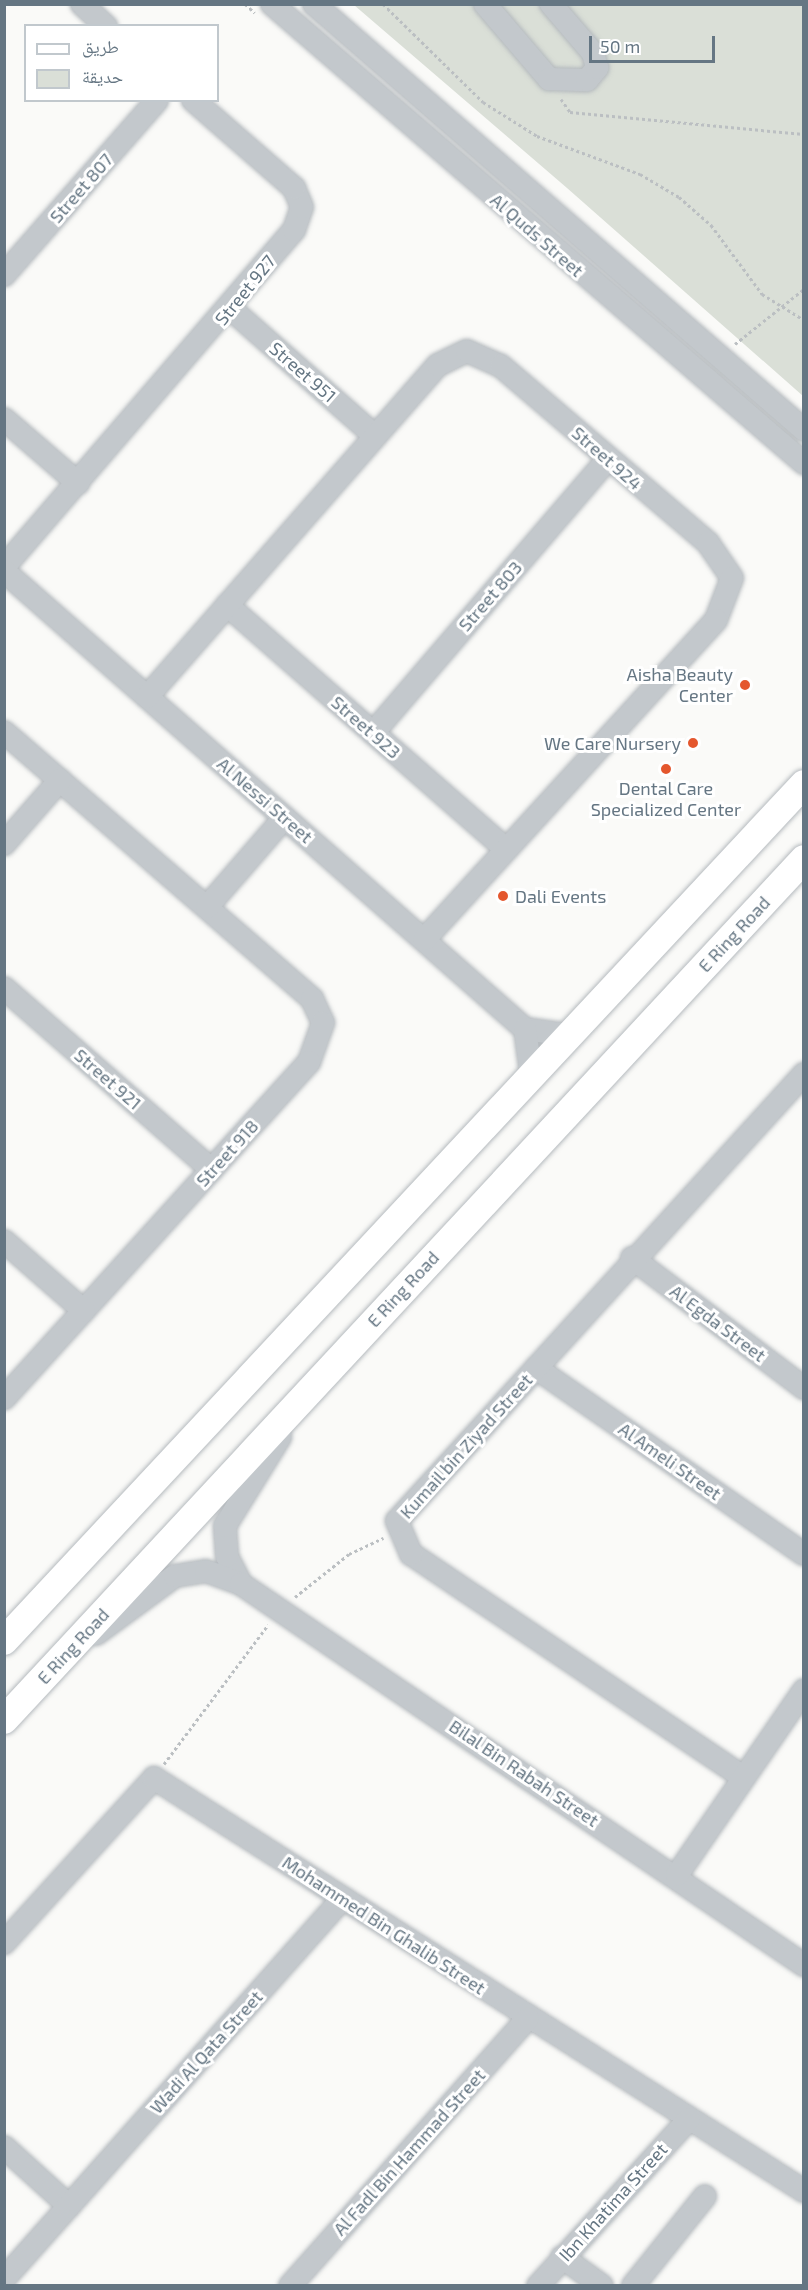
<!DOCTYPE html>
<html>
<head>
<meta charset="utf-8">
<style>
	body { margin:0 }
	#map { position:relative; width:808px; height:2290px; overflow:hidden; background:#fafaf8; font-family:"Exo 2","Noto Naskh Arabic",sans-serif }
	div>[style] { position:absolute }
	.green>* { inset:0; background:#dadfd7 }
	.path>* { height:3px; margin-top:-1.5px; transform-origin:0; background:repeating-linear-gradient(90deg,#bbbfc2 0 3px,transparent 0 6px) }
	.roads { filter:drop-shadow(0 0 2px #b5babe) drop-shadow(0 0 2px #b5babe) }
	.minor>* { height:22px; margin:-11px; padding:0 11px; transform-origin:11px; border-radius:11px; background:#c3c8cc }
	.major>* { height:28px; margin:-14px; padding:0 14px; transform-origin:14px; border-radius:14px; background:#fff }
	.dots>* { width:16px; height:16px; translate:-50% -50%; box-sizing:border-box; border:3px solid #fff; border-radius:50% }
	span { translate:-50% -50%; white-space:nowrap; text-align:center; line-height:1.15; -webkit-text-stroke:6px #fff; paint-order:stroke }
	.street-label { font-size:18px; color:#657683 }
	.poi-label { font-size:18px; color:#657683 }
	.right { translate:-100% -50%; text-align:right }
	.left { translate:0 -50%; text-align:left }
	.frame { position:absolute; inset:0; border:6px solid #657683; pointer-events:none }
	.legend { position:absolute; left:24px; top:24px; width:195px; height:78px; box-sizing:border-box; background:#fff; border:2px solid #c1c8cd; margin:0; padding:8px 10px; list-style:none; font-size:18px; color:#657683 }
	.legend li { display:flex; align-items:center; gap:12px; height:30px }
	.legend b { width:30px; border:2px solid #c1c8cd }
	.scale { position:absolute; left:589px; top:36px; width:126px; height:27px; box-sizing:border-box; border:3px solid #657683; border-top:0; padding-left:8px; font-size:18px; line-height:21px; white-space:nowrap; color:#657683; -webkit-text-stroke:4px #fff; paint-order:stroke }
</style>
</head>
<body>
<div id="map">
	<div class="green">
		<i style="clip-path:polygon(354px 5px,803px 5px,803px 396px,567px 188px)"></i>
	</div>
	<div class="path">
		<i style="left:245px;top:4px;width:13px;rotate:42deg"></i>
		<i style="left:383px;top:4px;width:140px;rotate:44.4deg"></i>
		<i style="left:483px;top:102px;width:64px;rotate:32.2deg"></i>
		<i style="left:537px;top:136px;width:110px;rotate:20.3deg"></i>
		<i style="left:640px;top:174px;width:45px;rotate:30.5deg"></i>
		<i style="left:679px;top:197px;width:43px;rotate:41.2deg"></i>
		<i style="left:711px;top:225px;width:86px;rotate:53.5deg"></i>
		<i style="left:762px;top:294px;width:49px;rotate:31.8deg"></i>
		<i style="left:561px;top:99px;width:16px;rotate:55deg"></i>
		<i style="left:570px;top:112px;width:235px;rotate:5.4deg"></i>
		<i style="left:735px;top:344px;width:88px;rotate:-38.6deg"></i>
		<i style="left:295px;top:1597px;width:69px;rotate:-38.5deg"></i>
		<i style="left:349px;top:1554px;width:38px;rotate:-25deg"></i>
		<i style="left:164px;top:1764px;width:174px;rotate:-53.2deg"></i>
	</div>
	<div class="roads">
		<div class="minor">
			<i style="left:82px;top:4px;width:33px;rotate:43deg"></i>
			<i style="left:272px;top:4px;width:703px;rotate:40.79deg"></i>
			<i style="left:314px;top:4px;width:649px;rotate:41deg"></i>
			<i style="left:485px;top:4px;width:99px;rotate:49.5deg"></i>
			<i style="left:549px;top:79px;width:38px;rotate:2deg"></i>
			<i style="left:587px;top:80px;width:16px;rotate:-50deg"></i>
			<i style="left:597px;top:68px;width:16px;rotate:-105deg"></i>
			<i style="left:593px;top:53px;width:65px;rotate:-130.6deg"></i>
			<i style="left:4px;top:275px;width:232px;rotate:-48.8deg"></i>
			<i style="left:231px;top:309px;width:192px;rotate:41.4deg"></i>
			<i style="left:4px;top:419px;width:98px;rotate:40.9deg"></i>
			<i style="left:4px;top:567px;width:445px;rotate:-49.3deg"></i>
			<i style="left:294px;top:230px;width:24px;rotate:-71deg"></i>
			<i style="left:302px;top:207px;width:21px;rotate:-113deg"></i>
			<i style="left:294px;top:188px;width:134px;rotate:-138.9deg"></i>
			<i style="left:4px;top:571px;width:694px;rotate:41.32deg"></i>
			<i style="left:525px;top:1029px;width:42px;rotate:8.1deg"></i>
			<i style="left:227px;top:605px;width:371px;rotate:41.2deg"></i>
			<i style="left:147px;top:697px;width:441px;rotate:-48.8deg"></i>
			<i style="left:438px;top:365px;width:32px;rotate:-26deg"></i>
			<i style="left:467px;top:351px;width:37px;rotate:24deg"></i>
			<i style="left:501px;top:366px;width:272px;rotate:40.5deg"></i>
			<i style="left:708px;top:543px;width:42px;rotate:55.6deg"></i>
			<i style="left:732px;top:578px;width:45px;rotate:110.9deg"></i>
			<i style="left:716px;top:620px;width:432px;rotate:132.4deg"></i>
			<i style="left:4px;top:732px;width:408px;rotate:40.9deg"></i>
			<i style="left:312px;top:999px;width:26px;rotate:65deg"></i>
			<i style="left:323px;top:1023px;width:41px;rotate:109.7deg"></i>
			<i style="left:309px;top:1062px;width:454px;rotate:132.2deg"></i>
			<i style="left:373px;top:733px;width:361px;rotate:-49.4deg"></i>
			<i style="left:4px;top:844px;width:85px;rotate:-48.8deg"></i>
			<i style="left:207px;top:907px;width:118px;rotate:-49.1deg"></i>
			<i style="left:4px;top:988px;width:276px;rotate:41.2deg"></i>
			<i style="left:525px;top:1029px;width:44px;rotate:82.2deg"></i>
			<i style="left:4px;top:1241px;width:106px;rotate:41.2deg"></i>
			<i style="left:632px;top:1258px;width:216px;rotate:37.1deg"></i>
			<i style="left:536px;top:1368px;width:326px;rotate:34.8deg"></i>
			<i style="left:241px;top:1584px;width:31px;rotate:-117deg"></i>
			<i style="left:227px;top:1556px;width:30px;rotate:-94deg"></i>
			<i style="left:225px;top:1526px;width:105px;rotate:-58.3deg"></i>
			<i style="left:96px;top:1634px;width:98px;rotate:-36.3deg"></i>
			<i style="left:175px;top:1576px;width:31px;rotate:-9deg"></i>
			<i style="left:206px;top:1571px;width:37px;rotate:20deg"></i>
			<i style="left:241px;top:1584px;width:680px;rotate:34.09deg"></i>
			<i style="left:743px;top:1777px;width:400px;rotate:-146.1deg"></i>
			<i style="left:411px;top:1554px;width:36px;rotate:-113deg"></i>
			<i style="left:397px;top:1521px;width:605px;rotate:-47.68deg"></i>
			<i style="left:677px;top:1875px;width:224px;rotate:-55.5deg"></i>
			<i style="left:4px;top:1943px;width:223px;rotate:-47.7deg"></i>
			<i style="left:154px;top:1778px;width:770px;rotate:32.43deg"></i>
			<i style="left:4px;top:2147px;width:88px;rotate:42.2deg"></i>
			<i style="left:562px;top:2257px;width:49px;rotate:35.9deg"></i>
			<i style="left:4px;top:2279px;width:510px;rotate:-48.34deg"></i>
			<i style="left:290px;top:2286px;width:358px;rotate:-48.4deg"></i>
			<i style="left:538px;top:2286px;width:225px;rotate:-47.9deg"></i>
			<i style="left:633px;top:2286px;width:115px;rotate:-51.3deg"></i>
		</div>
		<div class="major">
			<i style="left:4px;top:1641px;width:1172px;rotate:-46.97deg"></i>
			<i style="left:4px;top:1720px;width:1175px;rotate:-47.1deg"></i>
		</div>
	</div>
	<div class="dots">
		<i style="left:745px;top:685px;background:#e4572e"></i>
		<i style="left:693px;top:743px;background:#e4572e"></i>
		<i style="left:666px;top:769px;background:#e4572e"></i>
		<i style="left:503px;top:896px;background:#e4572e"></i>
	</div>
	<div class="street-label">
		<span style="left:81px;top:188px;rotate:-49deg">Street 807</span>
		<span style="left:537px;top:235px;rotate:41deg">Al Quds Street</span>
		<span style="left:245px;top:290px;rotate:-51deg">Street 927</span>
		<span style="left:303px;top:372px;rotate:41deg">Street 951</span>
		<span style="left:607px;top:458px;rotate:41deg">Street 924</span>
		<span style="left:490px;top:596px;rotate:-49deg">Street 803</span>
		<span style="left:366px;top:727px;rotate:41deg">Street 923</span>
		<span style="left:265px;top:800px;rotate:41deg">Al Nessi Street</span>
		<span style="left:734px;top:934px;rotate:-47deg">E Ring Road</span>
		<span style="left:108px;top:1079px;rotate:41deg">Street 921</span>
		<span style="left:227px;top:1153px;rotate:-48deg">Street 918</span>
		<span style="left:403px;top:1289px;rotate:-47deg">E Ring Road</span>
		<span style="left:718px;top:1323px;rotate:37deg">Al Egda Street</span>
		<span style="left:466px;top:1446px;rotate:-48deg">Kumail bin Ziyad Street</span>
		<span style="left:670px;top:1461px;rotate:35deg">Al Ameli Street</span>
		<span style="left:73px;top:1646px;rotate:-47deg">E Ring Road</span>
		<span style="left:524px;top:1773px;rotate:34deg">Bilal Bin Rabah Street</span>
		<span style="left:384px;top:1925px;rotate:33deg">Mohammed Bin Ghalib Street</span>
		<span style="left:206px;top:2052px;rotate:-48deg">Wadi Al Qata Street</span>
		<span style="left:409px;top:2152px;rotate:-48deg">Al Fadl Bin Hammad Street</span>
		<span style="left:613px;top:2202px;rotate:-48deg">Ibn Khatima Street</span>
	</div>
	<div class="poi-label">
		<span class="right" style="left:733px;top:685px">Aisha Beauty<br>Center</span>
		<span class="right" style="left:681px;top:743px">We Care Nursery</span>
		<span style="left:666px;top:799px">Dental Care<br>Specialized Center</span>
		<span class="left" style="left:515px;top:896px">Dali Events</span>
	</div>
	<div class="frame"></div>
	<ul class="legend">
	<li><b style="height:8px;background:#fff"></b>طريق</li>
	<li><b style="height:16px;background:#dadfd7"></b>حديقة</li>
	</ul>
	<div class="scale">50 m</div>
</div>
</body>
</html>
